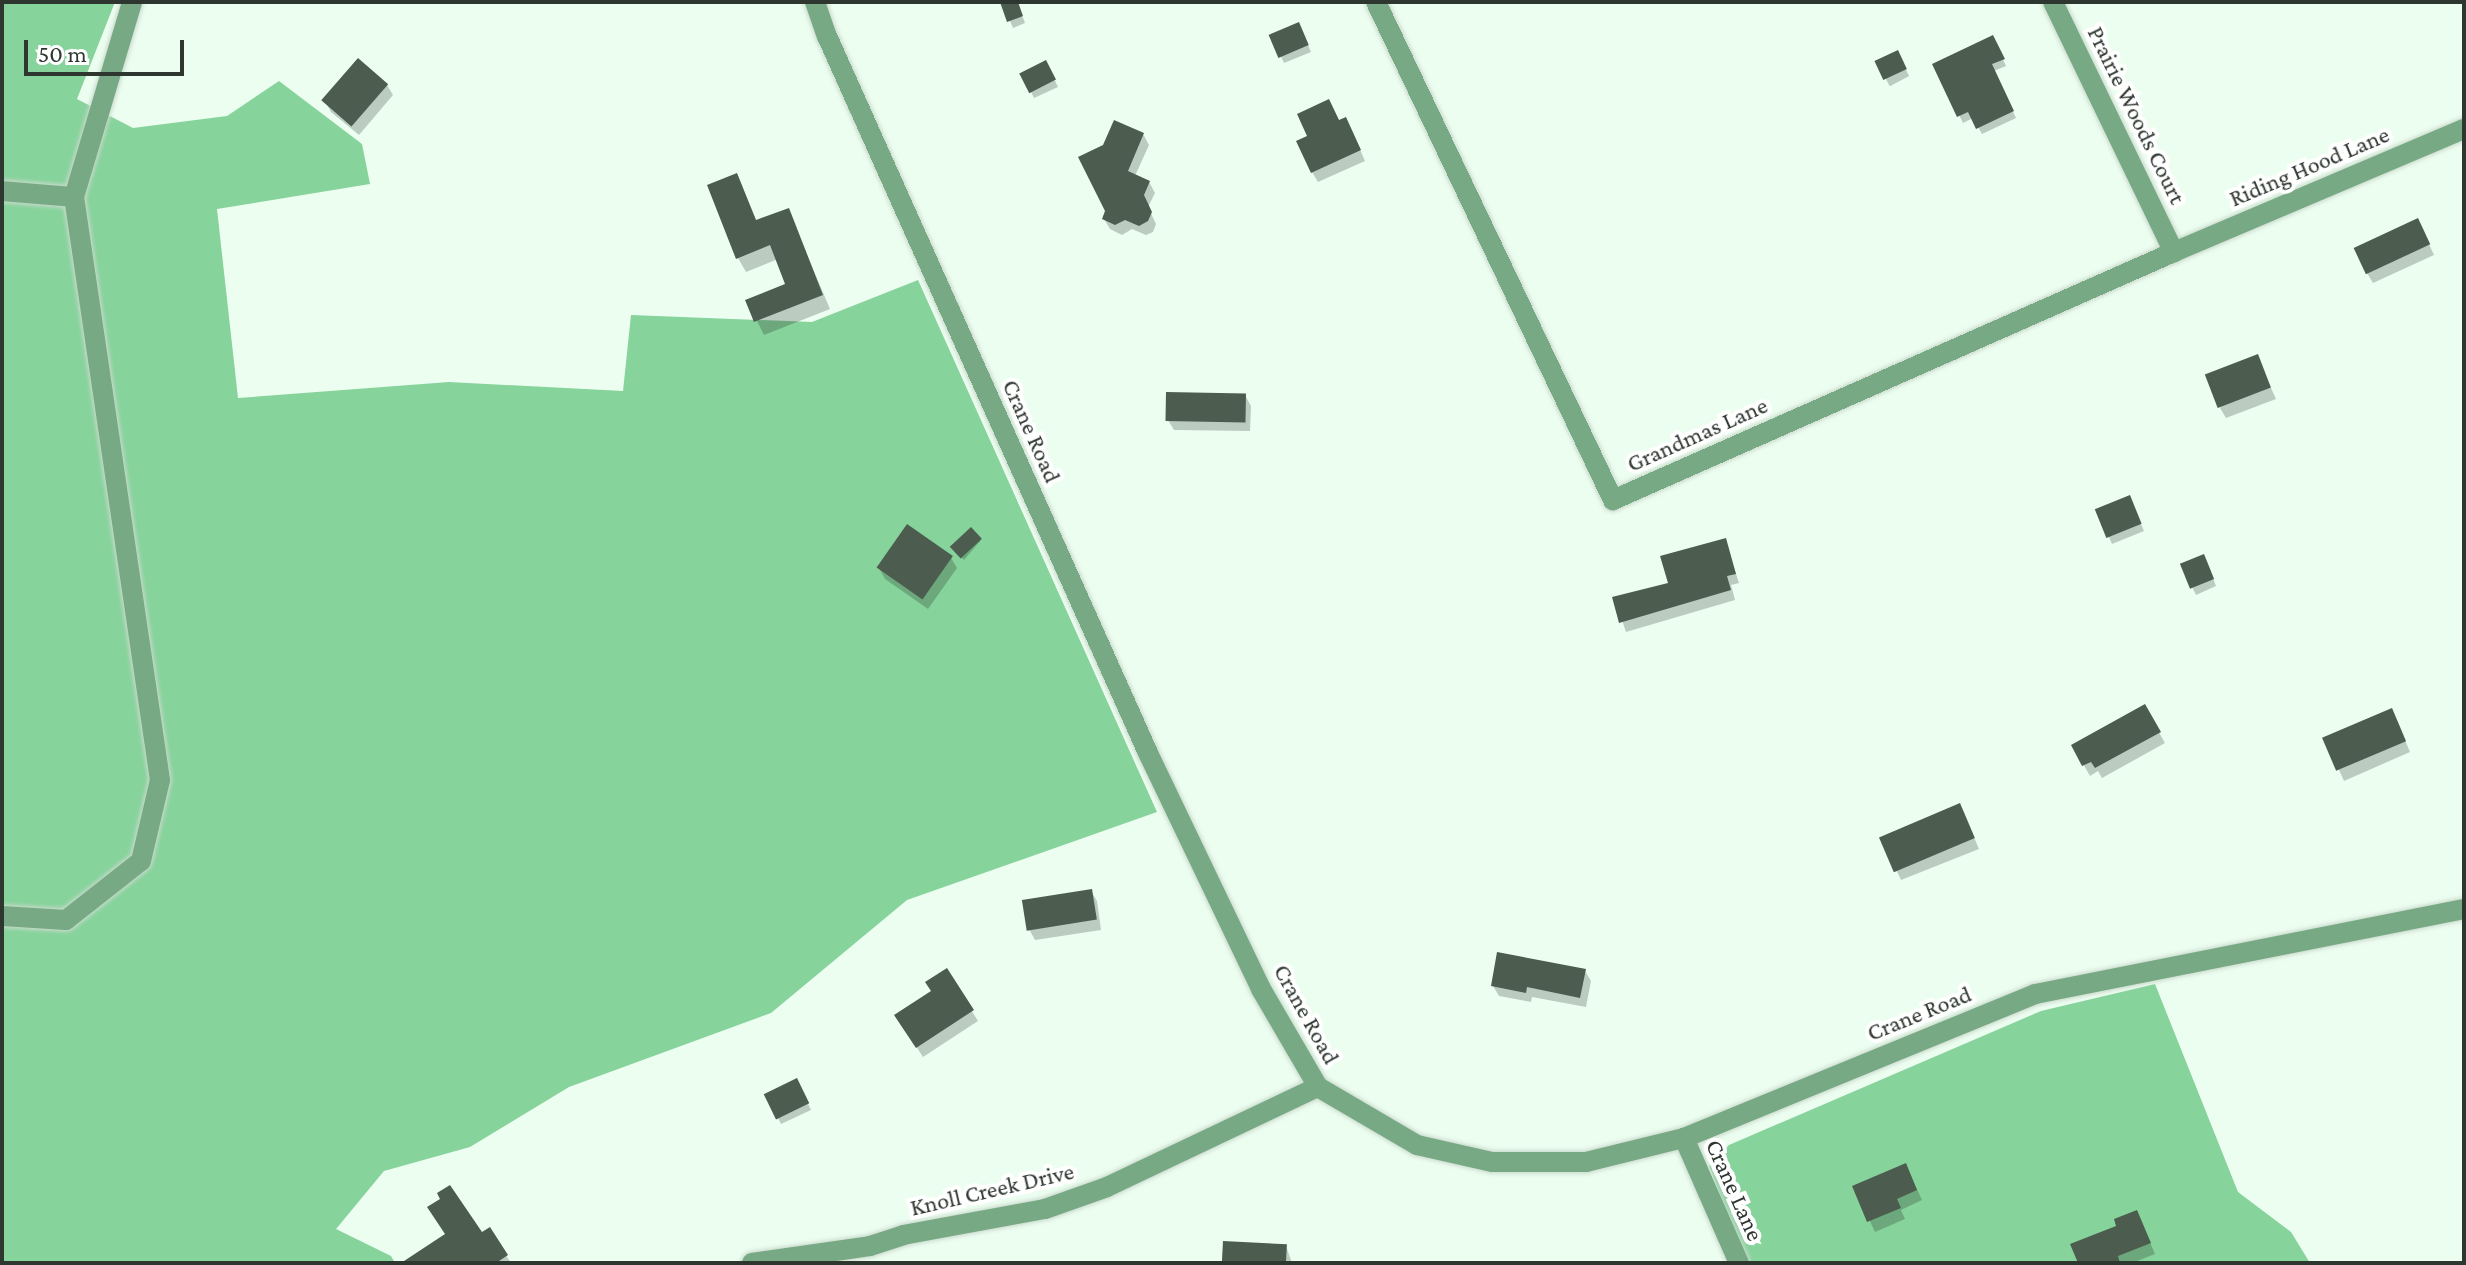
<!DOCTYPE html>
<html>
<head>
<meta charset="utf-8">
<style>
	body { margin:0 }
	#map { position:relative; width:2466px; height:1265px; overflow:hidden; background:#ecfef0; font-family:"Crimson Pro",serif }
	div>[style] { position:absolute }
	.forest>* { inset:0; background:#87d39c }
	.shadow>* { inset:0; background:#0003; transform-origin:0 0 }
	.building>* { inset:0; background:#4c5c4f; transform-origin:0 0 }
	.roads { filter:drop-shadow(0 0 2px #cadacd) drop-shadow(0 0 2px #cadacd) }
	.minor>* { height:20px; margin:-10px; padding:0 10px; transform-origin:10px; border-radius:10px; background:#77a984 }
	span { translate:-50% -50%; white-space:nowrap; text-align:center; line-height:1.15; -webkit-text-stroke:8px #fff; paint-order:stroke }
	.street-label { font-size:24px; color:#2e3630 }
	.frame { position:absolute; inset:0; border:4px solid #2e3630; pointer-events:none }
	.scale { position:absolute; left:24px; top:40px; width:160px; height:36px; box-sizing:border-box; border:4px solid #2e3630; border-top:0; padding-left:10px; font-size:24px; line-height:28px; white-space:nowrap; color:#2e3630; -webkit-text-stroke:6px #fff; paint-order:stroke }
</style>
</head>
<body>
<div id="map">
	<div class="forest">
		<i style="clip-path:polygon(2px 2px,115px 2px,77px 99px,133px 128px,227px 116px,279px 81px,362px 144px,370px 184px,217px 209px,238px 398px,449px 382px,623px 391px,631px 315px,812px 322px,918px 280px,1157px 812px,907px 900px,771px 1013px,569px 1087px,470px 1147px,384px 1171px,336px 1229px,391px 1256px,395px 1263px,2px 1263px)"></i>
		<i style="clip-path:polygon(2155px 984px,2238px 1192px,2291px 1232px,2310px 1263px,1746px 1263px,1709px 1166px,1729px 1145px,2041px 1011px)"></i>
	</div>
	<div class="shadow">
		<i style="clip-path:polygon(1002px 2px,1017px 2px,1025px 23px,1013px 28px)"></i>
		<i style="clip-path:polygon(1302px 31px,1311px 52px,1284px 63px,1272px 36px)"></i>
		<i style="clip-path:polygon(1996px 44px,2006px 66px,1994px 71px,2016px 118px,1982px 134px,1973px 118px,1963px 123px,1935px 65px)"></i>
		<i style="left:1897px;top:53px;width:26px;height:22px;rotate:62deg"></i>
		<i style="clip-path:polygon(1049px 68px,1058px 87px,1034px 98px,1031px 92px)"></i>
		<i style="clip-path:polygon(387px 85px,393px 95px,359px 135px,331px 112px,325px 101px)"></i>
		<i style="clip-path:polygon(1339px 122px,1351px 129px,1365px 161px,1318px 182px,1312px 172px,1310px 137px)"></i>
		<i style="clip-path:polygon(1143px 134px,1149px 145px,1135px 176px,1149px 182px,1155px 193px,1148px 207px,1156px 224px,1153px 232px,1146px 235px,1132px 229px,1122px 235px,1110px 229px,1104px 219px)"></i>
		<i style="clip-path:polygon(736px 175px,757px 222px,788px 210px,830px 309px,764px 335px,747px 301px,788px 285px,778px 259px,746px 272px,738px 258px,709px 186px)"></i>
		<i style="clip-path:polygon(2423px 231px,2434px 255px,2373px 283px,2367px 273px)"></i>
		<i style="clip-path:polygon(2257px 357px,2276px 399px,2226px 418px,2220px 408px)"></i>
		<i style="clip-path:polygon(1245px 395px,1251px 406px,1250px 431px,1174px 430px,1168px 420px)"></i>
		<i style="clip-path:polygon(2132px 503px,2144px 531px,2112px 544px,2097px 510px)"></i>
		<i style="clip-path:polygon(981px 540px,964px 560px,954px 550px)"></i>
		<i style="clip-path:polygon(1725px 540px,1739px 583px,1731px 585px,1735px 600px,1626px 632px,1615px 599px,1670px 584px)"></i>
		<i style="clip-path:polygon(951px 558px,957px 568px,928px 609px,885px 579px,879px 568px)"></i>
		<i style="clip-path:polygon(2207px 563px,2216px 586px,2196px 595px,2182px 566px)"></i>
		<i style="clip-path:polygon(2144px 706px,2165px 743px,2102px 778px,2098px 771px,2090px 776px,2073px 746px)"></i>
		<i style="clip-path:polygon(2397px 721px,2410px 752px,2344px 781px,2325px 739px)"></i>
		<i style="clip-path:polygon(1965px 816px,1979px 849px,1901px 880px,1882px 839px)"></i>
		<i style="clip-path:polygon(1091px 891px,1097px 901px,1101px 930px,1035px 940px,1029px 929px)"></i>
		<i style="clip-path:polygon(947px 971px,978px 1021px,923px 1057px,903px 1026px,933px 992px)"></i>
		<i style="clip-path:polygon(1585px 971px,1591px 981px,1586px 1007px,1532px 997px,1531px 1002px,1499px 996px,1493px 986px)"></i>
		<i style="clip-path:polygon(800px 1087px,811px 1110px,781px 1124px,778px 1118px)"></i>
		<i style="clip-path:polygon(1911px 1176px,1922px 1200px,1901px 1210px,1905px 1219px,1875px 1232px,1854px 1187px)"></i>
		<i style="clip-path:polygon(2137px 1212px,2155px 1254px,2132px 1263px,2080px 1263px)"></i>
		<i style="clip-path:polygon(489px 1229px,511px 1263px,405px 1263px,481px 1235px)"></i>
		<i style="clip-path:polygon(1286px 1246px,1292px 1263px,1224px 1263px)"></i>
	</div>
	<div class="building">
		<i style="clip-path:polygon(1000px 2px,1018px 2px,1023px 16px,1007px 22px)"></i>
		<i style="left:1299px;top:22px;width:25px;height:33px;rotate:67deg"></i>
		<i style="clip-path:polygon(1993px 35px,2005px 59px,1992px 64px,2014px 111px,1976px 129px,1968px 112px,1957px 117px,1932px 64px)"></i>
		<i style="left:1898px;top:50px;width:21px;height:26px;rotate:65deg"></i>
		<i style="left:358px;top:58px;width:40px;height:56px;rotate:41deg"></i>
		<i style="left:1046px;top:60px;width:22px;height:30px;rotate:63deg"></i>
		<i style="clip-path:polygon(1329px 99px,1339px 120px,1346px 117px,1361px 150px,1311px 173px,1296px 141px,1307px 136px,1297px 114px)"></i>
		<i style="clip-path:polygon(1114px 120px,1144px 133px,1128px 171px,1150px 181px,1144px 195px,1152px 212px,1148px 221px,1139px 226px,1125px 220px,1115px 225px,1102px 219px,1105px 211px,1078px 157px,1103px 145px)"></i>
		<i style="clip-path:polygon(737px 173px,756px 220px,789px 208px,823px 295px,754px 322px,745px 300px,785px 284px,770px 245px,736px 259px,707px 185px)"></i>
		<i style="left:2418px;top:218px;width:29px;height:71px;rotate:65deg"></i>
		<i style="left:2258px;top:354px;width:36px;height:57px;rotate:69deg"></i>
		<i style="left:1166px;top:392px;width:80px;height:29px;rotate:1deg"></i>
		<i style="left:2130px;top:495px;width:31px;height:38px;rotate:68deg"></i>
		<i style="left:907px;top:524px;width:56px;height:53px;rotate:35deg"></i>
		<i style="left:971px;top:527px;width:16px;height:29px;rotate:47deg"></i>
		<i style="clip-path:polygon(1726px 538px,1736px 574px,1727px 576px,1731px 590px,1619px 623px,1612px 597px,1668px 583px,1660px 556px)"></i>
		<i style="left:2204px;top:554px;width:27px;height:26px;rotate:68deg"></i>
		<i style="clip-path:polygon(2145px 704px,2161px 732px,2095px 768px,2091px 762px,2082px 766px,2071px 745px)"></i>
		<i style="left:2392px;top:708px;width:36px;height:76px;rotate:67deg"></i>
		<i style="left:1960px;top:803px;width:38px;height:88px;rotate:67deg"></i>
		<i style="left:1092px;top:889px;width:31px;height:71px;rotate:81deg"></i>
		<i style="clip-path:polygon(1497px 952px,1586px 969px,1580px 998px,1527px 987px,1526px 993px,1491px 986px)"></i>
		<i style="clip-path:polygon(947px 968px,974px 1010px,916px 1048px,894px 1015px,931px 991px,925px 982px)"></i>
		<i style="left:797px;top:1078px;width:28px;height:37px;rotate:64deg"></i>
		<i style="clip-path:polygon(1906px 1163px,1917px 1190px,1897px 1199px,1901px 1208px,1867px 1222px,1852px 1186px)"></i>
		<i style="clip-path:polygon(450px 1185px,482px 1232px,490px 1227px,508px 1255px,496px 1263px,401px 1263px,445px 1234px,427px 1207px,440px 1199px,437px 1193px)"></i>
		<i style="clip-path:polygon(2137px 1210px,2151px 1243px,2118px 1256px,2120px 1263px,2078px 1263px,2070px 1244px,2116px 1226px,2114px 1219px)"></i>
		<i style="left:1223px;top:1241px;width:64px;height:22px;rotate:3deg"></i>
	</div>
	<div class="roads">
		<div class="minor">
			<i style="left:815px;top:2px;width:36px;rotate:71deg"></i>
			<i style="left:827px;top:36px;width:786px;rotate:65.88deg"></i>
			<i style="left:1148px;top:753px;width:262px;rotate:64.4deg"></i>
			<i style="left:1261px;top:989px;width:113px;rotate:59.8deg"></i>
			<i style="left:1318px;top:1087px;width:115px;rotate:30.4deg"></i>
			<i style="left:1417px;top:1145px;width:77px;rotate:12.8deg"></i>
			<i style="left:1492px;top:1162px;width:94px"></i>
			<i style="left:1586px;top:1162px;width:101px;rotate:-13.8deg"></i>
			<i style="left:1684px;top:1138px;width:379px;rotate:-22.3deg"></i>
			<i style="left:2035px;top:994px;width:437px;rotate:-11.2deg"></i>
			<i style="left:1376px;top:2px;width:552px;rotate:64.55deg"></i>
			<i style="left:1613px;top:500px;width:613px;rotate:-23.85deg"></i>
			<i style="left:2174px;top:252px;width:315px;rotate:-23deg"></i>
			<i style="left:2053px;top:2px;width:278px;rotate:64.2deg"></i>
			<i style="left:2px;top:191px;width:72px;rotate:4.8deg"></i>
			<i style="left:2px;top:916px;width:64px;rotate:3.6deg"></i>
			<i style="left:66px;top:920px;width:95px;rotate:-38.2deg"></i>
			<i style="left:141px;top:861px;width:83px;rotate:-76.8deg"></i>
			<i style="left:160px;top:780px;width:589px;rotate:-98.39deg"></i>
			<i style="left:74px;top:197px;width:203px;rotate:-73.4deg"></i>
			<i style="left:1684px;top:1138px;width:137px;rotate:66.3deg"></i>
			<i style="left:752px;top:1263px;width:119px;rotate:-8.2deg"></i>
			<i style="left:870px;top:1246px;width:35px;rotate:-18deg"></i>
			<i style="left:903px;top:1235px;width:144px;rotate:-10.4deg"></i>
			<i style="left:1045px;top:1209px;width:66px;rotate:-19.5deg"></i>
			<i style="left:1107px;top:1187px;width:233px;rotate:-25.4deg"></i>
		</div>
	</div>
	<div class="street-label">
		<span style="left:2137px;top:115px;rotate:64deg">Prairie Woods Court</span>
		<span style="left:2309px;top:166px;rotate:-23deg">Riding Hood Lane</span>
		<span style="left:1032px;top:431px;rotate:66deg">Crane Road</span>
		<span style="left:1697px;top:434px;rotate:-24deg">Grandmas Lane</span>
		<span style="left:1919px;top:1013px;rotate:-22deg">Crane Road</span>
		<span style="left:1307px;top:1014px;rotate:61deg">Crane Road</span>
		<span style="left:992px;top:1189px;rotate:-13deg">Knoll Creek Drive</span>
		<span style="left:1735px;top:1190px;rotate:66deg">Crane Lane</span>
	</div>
	<div class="frame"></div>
	<div class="scale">50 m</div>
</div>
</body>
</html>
